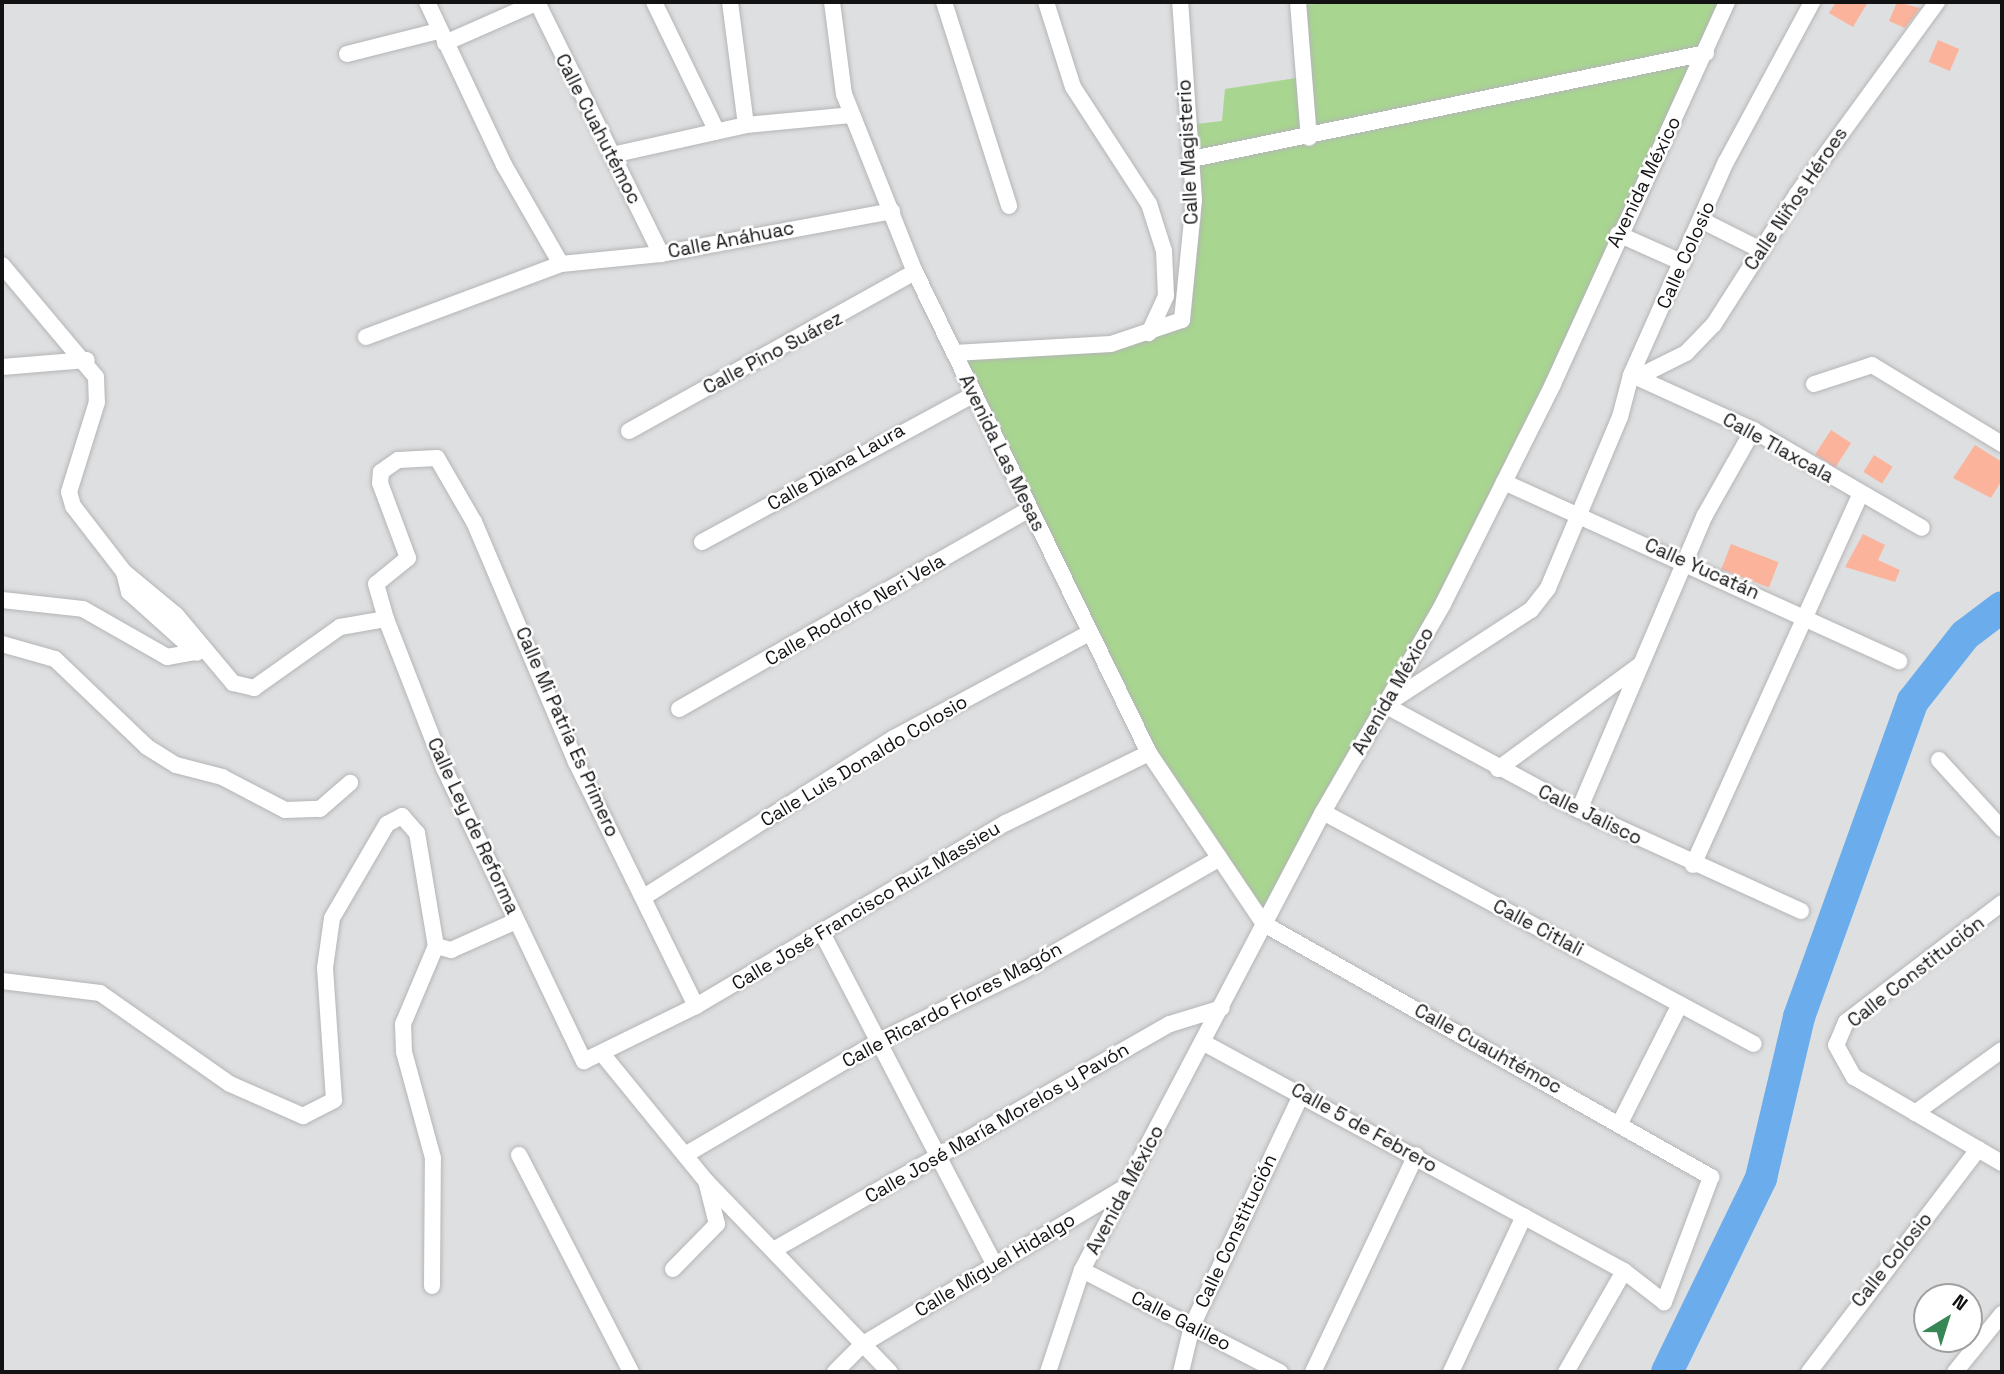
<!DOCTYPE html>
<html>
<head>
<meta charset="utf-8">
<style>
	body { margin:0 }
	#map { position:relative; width:2004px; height:1374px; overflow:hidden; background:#dedfe1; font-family:"Space Grotesk",sans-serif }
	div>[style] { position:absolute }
	.green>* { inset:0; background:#a8d590 }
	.river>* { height:32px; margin:-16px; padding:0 16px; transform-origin:16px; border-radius:16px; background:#6badec }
	.building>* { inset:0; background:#fbb39c; transform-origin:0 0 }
	.roads { filter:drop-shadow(0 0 2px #b4b5b6) drop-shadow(0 0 2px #b4b5b6) }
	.street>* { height:16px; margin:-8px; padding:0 8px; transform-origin:8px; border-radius:8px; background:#fff }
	span { translate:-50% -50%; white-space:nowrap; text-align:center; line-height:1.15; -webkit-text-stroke:5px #fff; paint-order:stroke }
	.street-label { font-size:19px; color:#121213 }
	.frame { position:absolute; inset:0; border:4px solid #121213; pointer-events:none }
	.north { position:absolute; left:1913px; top:1283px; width:70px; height:70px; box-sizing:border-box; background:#fff; border:2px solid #a0a0a1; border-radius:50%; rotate:38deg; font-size:19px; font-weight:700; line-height:28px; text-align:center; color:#121213 }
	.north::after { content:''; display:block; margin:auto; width:24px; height:32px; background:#378757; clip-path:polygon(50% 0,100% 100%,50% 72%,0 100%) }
</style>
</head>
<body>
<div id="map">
	<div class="green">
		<i style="clip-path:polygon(1352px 2px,1727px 2px,1553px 384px,1264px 924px,1149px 753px,954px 353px,1111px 344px,1188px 310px,1188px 125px,1222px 121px,1225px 89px,1303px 77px,1299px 5px)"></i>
	</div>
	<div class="river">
		<i style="left:1667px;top:1372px;width:216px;rotate:-64.1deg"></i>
		<i style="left:1761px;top:1178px;width:165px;rotate:-76.7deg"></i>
		<i style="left:1799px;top:1017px;width:336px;rotate:-70.2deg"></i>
		<i style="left:1913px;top:701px;width:84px;rotate:-51.8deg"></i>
		<i style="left:1965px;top:635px;width:46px;rotate:-37.1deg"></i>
	</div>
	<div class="building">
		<i style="clip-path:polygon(1836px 2px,1868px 2px,1853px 27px,1829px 13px)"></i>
		<i style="clip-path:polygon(1897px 2px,1920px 8px,1905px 28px,1889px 21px)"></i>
		<i style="left:1938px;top:40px;width:23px;height:24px;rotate:23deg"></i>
		<i style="left:1831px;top:430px;width:24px;height:29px;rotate:33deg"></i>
		<i style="clip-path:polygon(1975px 445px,2002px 462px,2002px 480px,1991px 498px,1953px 478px)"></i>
		<i style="left:1874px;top:455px;width:22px;height:20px;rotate:32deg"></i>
		<i style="clip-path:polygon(1863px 534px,1885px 545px,1878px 560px,1900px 570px,1895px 582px,1845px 567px)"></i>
		<i style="left:1731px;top:544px;width:51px;height:27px;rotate:21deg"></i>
	</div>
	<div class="roads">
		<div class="street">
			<i style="left:427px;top:2px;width:180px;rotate:64.7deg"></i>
			<i style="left:504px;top:165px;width:114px;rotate:60.1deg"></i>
			<i style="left:561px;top:264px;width:100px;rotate:-5.7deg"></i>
			<i style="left:661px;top:254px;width:235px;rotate:-10.5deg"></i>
			<i style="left:537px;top:2px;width:281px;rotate:63.8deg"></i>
			<i style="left:654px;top:2px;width:144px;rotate:64.1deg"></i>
			<i style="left:730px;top:2px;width:124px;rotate:82.6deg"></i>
			<i style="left:832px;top:2px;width:93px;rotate:82.6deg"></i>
			<i style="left:844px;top:94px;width:192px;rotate:68.3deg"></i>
			<i style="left:915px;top:272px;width:535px;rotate:64.06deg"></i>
			<i style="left:1149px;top:753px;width:206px;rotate:56.1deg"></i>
			<i style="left:1264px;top:924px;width:514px;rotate:29.51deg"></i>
			<i style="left:1711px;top:1177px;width:134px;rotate:110.6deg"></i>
			<i style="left:1664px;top:1302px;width:51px;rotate:-142.2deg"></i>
			<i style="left:1624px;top:1271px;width:479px;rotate:-151.5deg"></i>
			<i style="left:944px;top:2px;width:214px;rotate:72.3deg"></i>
			<i style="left:1046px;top:2px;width:89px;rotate:72.4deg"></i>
			<i style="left:1073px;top:87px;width:140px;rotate:57deg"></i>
			<i style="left:1149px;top:204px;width:49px;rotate:72.3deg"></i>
			<i style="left:1164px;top:251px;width:45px;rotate:87.5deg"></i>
			<i style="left:1166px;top:296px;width:41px;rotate:114.7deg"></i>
			<i style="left:1298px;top:2px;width:136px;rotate:85.4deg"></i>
			<i style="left:445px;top:43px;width:102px;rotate:-23.8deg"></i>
			<i style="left:347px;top:54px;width:94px;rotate:-14.2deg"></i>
			<i style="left:612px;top:155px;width:137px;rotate:-12.6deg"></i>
			<i style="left:746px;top:125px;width:105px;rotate:-5.4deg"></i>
			<i style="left:1192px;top:159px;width:525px;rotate:-11.65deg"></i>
			<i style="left:1701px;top:220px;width:67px;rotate:26.6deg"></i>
			<i style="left:1618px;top:234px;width:71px;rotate:24deg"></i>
			<i style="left:2px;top:265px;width:146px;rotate:50deg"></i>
			<i style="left:96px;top:377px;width:25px;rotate:88deg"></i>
			<i style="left:97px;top:402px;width:94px;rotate:107.3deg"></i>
			<i style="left:69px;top:492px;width:15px;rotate:74deg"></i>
			<i style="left:73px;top:506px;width:83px;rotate:52.3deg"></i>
			<i style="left:124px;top:572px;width:67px;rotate:39.6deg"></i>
			<i style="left:176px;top:615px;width:89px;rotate:50deg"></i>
			<i style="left:233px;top:683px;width:22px;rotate:13deg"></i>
			<i style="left:254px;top:688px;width:105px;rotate:-35.3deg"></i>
			<i style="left:340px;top:627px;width:47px;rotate:-9.9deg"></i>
			<i style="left:366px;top:337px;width:208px;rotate:-20.5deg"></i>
			<i style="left:954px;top:353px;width:157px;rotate:-3.3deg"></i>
			<i style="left:1111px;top:344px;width:75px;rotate:-18.7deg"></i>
			<i style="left:1182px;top:320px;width:121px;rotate:-84.3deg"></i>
			<i style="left:1194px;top:200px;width:198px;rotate:-94deg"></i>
			<i style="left:2px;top:367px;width:85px;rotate:-4.7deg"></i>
			<i style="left:1634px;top:376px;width:131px;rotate:24.4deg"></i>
			<i style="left:1753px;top:430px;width:195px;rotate:30.1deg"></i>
			<i style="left:1638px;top:377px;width:54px;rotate:-26.6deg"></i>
			<i style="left:1686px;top:353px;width:40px;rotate:-46deg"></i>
			<i style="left:1714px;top:324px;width:154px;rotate:-57.4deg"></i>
			<i style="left:1797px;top:194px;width:238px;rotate:-53.9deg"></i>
			<i style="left:1814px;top:384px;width:61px;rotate:-18.1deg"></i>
			<i style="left:1872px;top:365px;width:152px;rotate:31.3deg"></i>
			<i style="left:629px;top:431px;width:327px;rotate:-29.1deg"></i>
			<i style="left:1504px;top:482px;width:434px;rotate:24.4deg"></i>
			<i style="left:702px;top:542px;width:306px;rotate:-28.5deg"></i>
			<i style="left:124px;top:572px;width:21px;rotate:76deg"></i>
			<i style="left:129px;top:592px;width:91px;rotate:41.9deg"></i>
			<i style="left:2px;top:600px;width:81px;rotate:6.3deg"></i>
			<i style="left:83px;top:609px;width:97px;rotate:29.7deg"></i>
			<i style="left:167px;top:657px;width:39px;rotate:-10deg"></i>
			<i style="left:2px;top:644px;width:55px;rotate:15.8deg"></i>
			<i style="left:55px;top:659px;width:127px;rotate:43.7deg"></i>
			<i style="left:147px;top:747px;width:34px;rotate:32deg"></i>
			<i style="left:176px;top:765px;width:48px;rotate:14.6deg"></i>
			<i style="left:222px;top:777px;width:71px;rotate:27.6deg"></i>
			<i style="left:285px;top:810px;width:35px;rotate:-2deg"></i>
			<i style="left:320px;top:809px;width:40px;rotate:-41deg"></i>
			<i style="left:679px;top:709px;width:404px;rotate:-29.7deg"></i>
			<i style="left:1939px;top:760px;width:93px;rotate:47.6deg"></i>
			<i style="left:1498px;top:769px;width:176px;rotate:-36.2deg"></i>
			<i style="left:1579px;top:810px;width:321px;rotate:-66.9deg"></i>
			<i style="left:1705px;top:515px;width:98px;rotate:-60.5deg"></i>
			<i style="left:1323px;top:812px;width:489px;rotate:28.3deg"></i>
			<i style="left:1693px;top:865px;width:406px;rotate:-65.7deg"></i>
			<i style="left:644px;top:897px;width:296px;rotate:-32.5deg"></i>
			<i style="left:894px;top:738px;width:221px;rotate:-28.3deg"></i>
			<i style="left:2002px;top:903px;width:196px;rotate:142.7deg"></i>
			<i style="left:1846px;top:1022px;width:25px;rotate:113deg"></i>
			<i style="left:1836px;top:1045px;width:37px;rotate:61deg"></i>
			<i style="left:1854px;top:1077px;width:171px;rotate:30.2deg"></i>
			<i style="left:1801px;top:911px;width:244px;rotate:-155.5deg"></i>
			<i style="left:1579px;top:810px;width:221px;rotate:-151.6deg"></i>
			<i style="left:1385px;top:705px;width:174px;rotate:-33.1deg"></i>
			<i style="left:1531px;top:610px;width:28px;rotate:-52deg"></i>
			<i style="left:1548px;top:588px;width:186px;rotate:-67.2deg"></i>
			<i style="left:1620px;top:417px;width:43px;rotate:-75.3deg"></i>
			<i style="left:1631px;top:375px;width:233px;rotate:-66deg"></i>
			<i style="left:1726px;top:162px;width:182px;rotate:-61.7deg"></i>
			<i style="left:822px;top:933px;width:373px;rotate:62.5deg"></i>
			<i style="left:2px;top:981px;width:99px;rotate:7deg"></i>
			<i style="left:100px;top:993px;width:159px;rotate:35deg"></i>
			<i style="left:230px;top:1084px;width:80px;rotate:23.7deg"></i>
			<i style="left:303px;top:1116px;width:35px;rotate:-27deg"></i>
			<i style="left:334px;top:1100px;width:132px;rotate:-93.9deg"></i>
			<i style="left:325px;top:968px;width:50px;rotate:-82deg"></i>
			<i style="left:332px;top:918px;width:109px;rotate:-59.7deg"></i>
			<i style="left:387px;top:824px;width:17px;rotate:-28deg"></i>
			<i style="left:402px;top:816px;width:23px;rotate:49deg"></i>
			<i style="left:417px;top:833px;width:115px;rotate:80.5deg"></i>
			<i style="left:436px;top:946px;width:16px;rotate:15deg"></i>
			<i style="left:451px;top:950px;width:71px;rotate:-24deg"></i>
			<i style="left:696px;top:1006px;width:272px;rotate:-116.2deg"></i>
			<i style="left:576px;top:762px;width:261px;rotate:-113deg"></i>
			<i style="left:474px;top:522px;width:74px;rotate:-120deg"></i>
			<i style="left:437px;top:458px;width:39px;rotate:177deg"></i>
			<i style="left:398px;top:460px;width:21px;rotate:145deg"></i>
			<i style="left:381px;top:472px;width:11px;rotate:95deg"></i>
			<i style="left:380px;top:483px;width:80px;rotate:69.5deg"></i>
			<i style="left:408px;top:558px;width:41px;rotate:140.9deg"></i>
			<i style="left:376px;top:584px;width:36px;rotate:74deg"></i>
			<i style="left:386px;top:619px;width:160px;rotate:68.7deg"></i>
			<i style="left:444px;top:768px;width:325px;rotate:64.5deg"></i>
			<i style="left:584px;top:1061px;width:125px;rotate:-26.2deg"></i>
			<i style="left:696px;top:1006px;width:360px;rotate:-30.6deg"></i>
			<i style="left:1006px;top:823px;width:159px;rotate:-26.1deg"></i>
			<i style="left:604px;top:1056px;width:161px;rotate:50.8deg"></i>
			<i style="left:706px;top:1181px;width:265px;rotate:46.1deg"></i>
			<i style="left:1915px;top:1113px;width:107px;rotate:-35.9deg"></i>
			<i style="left:1620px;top:1123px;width:133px;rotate:-63.2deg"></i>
			<i style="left:519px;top:1155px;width:244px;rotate:62.7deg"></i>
			<i style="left:685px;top:1155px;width:225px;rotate:-30.4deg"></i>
			<i style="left:879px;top:1041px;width:158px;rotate:-25.9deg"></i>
			<i style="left:1021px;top:972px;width:229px;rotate:-29.8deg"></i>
			<i style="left:777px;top:1248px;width:452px;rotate:-29.7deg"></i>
			<i style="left:1170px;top:1024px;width:54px;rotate:-17.1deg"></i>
			<i style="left:673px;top:1269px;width:63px;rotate:-45.6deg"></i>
			<i style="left:717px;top:1224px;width:44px;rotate:-104.3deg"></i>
			<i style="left:1082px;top:1270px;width:223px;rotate:27.3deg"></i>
			<i style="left:432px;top:1286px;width:128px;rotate:-89.6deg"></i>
			<i style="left:433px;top:1158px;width:110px;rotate:-105.3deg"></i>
			<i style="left:404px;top:1052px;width:28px;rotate:-92deg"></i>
			<i style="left:403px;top:1024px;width:85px;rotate:-67.1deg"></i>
			<i style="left:835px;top:1372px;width:40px;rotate:-45deg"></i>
			<i style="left:863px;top:1344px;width:308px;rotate:-30.9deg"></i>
			<i style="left:1048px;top:1372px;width:108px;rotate:-71.6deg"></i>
			<i style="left:1082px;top:1270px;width:518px;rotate:-62.25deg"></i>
			<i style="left:1323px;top:812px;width:240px;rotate:-60deg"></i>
			<i style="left:1443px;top:604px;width:246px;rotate:-63.4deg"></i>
			<i style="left:1553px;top:384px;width:420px;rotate:-65.5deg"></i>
			<i style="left:1181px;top:1372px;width:47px;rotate:-76.6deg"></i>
			<i style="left:1192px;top:1326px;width:258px;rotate:-64.7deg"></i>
			<i style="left:1313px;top:1372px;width:240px;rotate:-64.6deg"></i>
			<i style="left:1451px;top:1372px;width:172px;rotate:-64.9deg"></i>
			<i style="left:1566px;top:1372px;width:116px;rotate:-60.1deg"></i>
			<i style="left:1809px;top:1372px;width:280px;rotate:-52.8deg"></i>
			<i style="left:1955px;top:1372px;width:75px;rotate:-51deg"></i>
		</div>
	</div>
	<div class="street-label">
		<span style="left:598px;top:129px;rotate:63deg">Calle Cuahutémoc</span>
		<span style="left:1188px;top:152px;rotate:-93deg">Calle Magisterio</span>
		<span style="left:1644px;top:182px;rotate:-64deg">Avenida México</span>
		<span style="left:1796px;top:199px;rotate:-56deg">Calle Niños Héroes</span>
		<span style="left:731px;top:240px;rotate:-11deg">Calle Anáhuac</span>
		<span style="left:1686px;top:255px;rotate:-66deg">Calle Colosio</span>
		<span style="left:773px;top:353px;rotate:-28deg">Calle Pino Suárez</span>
		<span style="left:1778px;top:448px;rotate:29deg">Calle Tlaxcala</span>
		<span style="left:1002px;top:453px;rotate:64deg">Avenida Las Mesas</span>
		<span style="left:836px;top:467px;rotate:-30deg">Calle Diana Laura</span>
		<span style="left:1702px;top:569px;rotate:24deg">Calle Yucatán</span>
		<span style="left:855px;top:610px;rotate:-30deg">Calle Rodolfo Neri Vela</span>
		<span style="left:1393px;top:691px;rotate:-60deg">Avenida México</span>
		<span style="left:567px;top:732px;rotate:66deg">Calle Mi Patria Es Primero</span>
		<span style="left:864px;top:761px;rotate:-31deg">Calle Luis Donaldo Colosio</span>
		<span style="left:1590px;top:815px;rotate:26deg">Calle Jalisco</span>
		<span style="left:473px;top:826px;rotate:65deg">Calle Ley de Reforma</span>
		<span style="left:866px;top:906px;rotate:-31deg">Calle José Francisco Ruiz Massieu</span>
		<span style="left:1538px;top:928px;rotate:28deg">Calle Citlali</span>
		<span style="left:1916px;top:972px;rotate:-38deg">Calle Constitución</span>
		<span style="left:952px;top:1005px;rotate:-28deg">Calle Ricardo Flores Magón</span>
		<span style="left:1488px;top:1049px;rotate:29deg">Calle Cuauhtémoc</span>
		<span style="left:997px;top:1123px;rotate:-30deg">Calle José María Morelos y Pavón</span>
		<span style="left:1364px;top:1128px;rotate:29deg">Calle 5 de Febrero</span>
		<span style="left:1125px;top:1190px;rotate:-62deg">Avenida México</span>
		<span style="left:1236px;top:1231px;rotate:-65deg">Calle Constitución</span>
		<span style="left:1892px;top:1260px;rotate:-51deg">Calle Colosio</span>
		<span style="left:995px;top:1265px;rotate:-31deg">Calle Miguel Hidalgo</span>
		<span style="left:1181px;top:1321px;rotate:27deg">Calle Galileo</span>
	</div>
	<div class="frame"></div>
	<div class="north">N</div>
</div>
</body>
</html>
